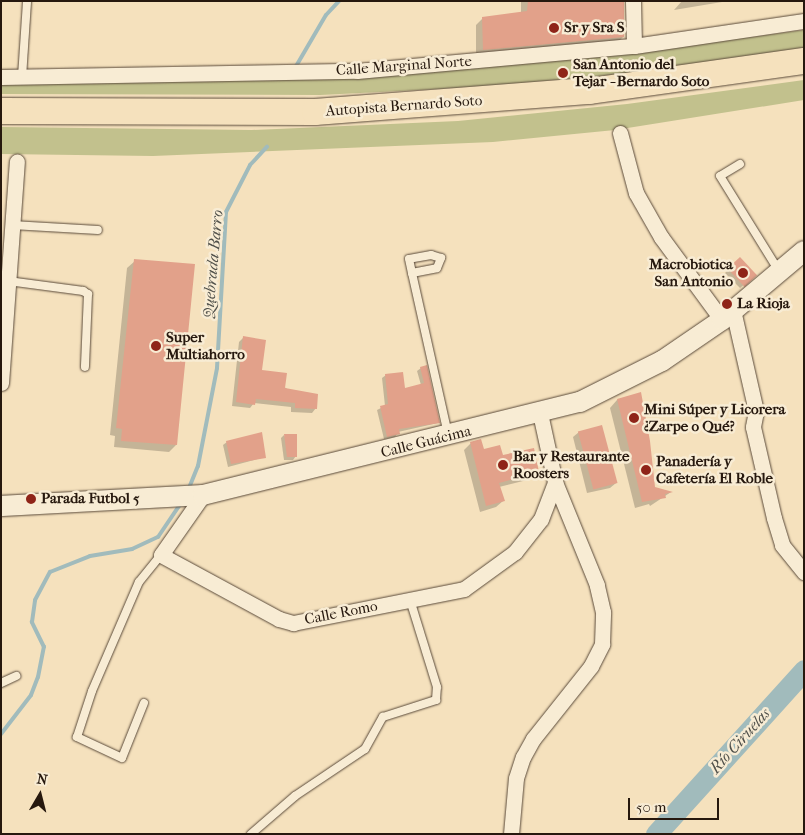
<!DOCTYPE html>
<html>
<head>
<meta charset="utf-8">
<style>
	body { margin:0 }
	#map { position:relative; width:805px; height:835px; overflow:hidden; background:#f5e1bd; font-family:"IM FELL French Canon",serif }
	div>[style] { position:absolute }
	.green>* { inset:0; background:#c2c18d }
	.shadow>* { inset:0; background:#0003 }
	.stream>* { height:4px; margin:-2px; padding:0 2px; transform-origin:2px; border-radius:2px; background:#a1bbbc }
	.river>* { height:21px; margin:-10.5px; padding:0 10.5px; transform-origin:10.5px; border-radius:10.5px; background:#a1bbbc }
	.building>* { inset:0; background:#e2a18a; transform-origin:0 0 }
	.roads { filter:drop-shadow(0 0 1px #5a4a3a) drop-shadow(0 0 1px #5a4a3a) }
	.lane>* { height:8px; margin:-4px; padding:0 4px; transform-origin:4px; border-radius:4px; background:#f8ecd4 }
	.street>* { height:15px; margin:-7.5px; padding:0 7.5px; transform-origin:7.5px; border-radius:7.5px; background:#f8ecd4 }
	.secondary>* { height:20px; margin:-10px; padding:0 10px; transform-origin:10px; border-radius:10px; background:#f8ecd4 }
	.highway>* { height:26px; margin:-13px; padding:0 13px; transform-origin:13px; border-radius:13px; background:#f5e1bd }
	.dots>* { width:14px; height:14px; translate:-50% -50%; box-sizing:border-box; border:2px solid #f8ecd4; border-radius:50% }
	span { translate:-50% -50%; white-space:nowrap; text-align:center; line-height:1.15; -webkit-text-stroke:5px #f8ecd4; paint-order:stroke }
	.poi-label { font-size:15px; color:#26180e; font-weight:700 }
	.left { translate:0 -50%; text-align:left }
	.right { translate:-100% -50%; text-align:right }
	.street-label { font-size:15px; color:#26180e }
	.water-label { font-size:16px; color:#51514b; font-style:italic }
	.frame { position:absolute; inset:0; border:2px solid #26180e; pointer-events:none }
	.north { position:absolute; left:15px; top:770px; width:50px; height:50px; -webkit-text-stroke:4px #f8ecd4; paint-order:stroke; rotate:8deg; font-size:14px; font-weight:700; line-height:20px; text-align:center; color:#26180e }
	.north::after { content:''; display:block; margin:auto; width:18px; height:22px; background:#26180e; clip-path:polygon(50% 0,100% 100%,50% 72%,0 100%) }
	.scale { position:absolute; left:628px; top:798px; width:91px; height:22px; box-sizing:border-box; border:2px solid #26180e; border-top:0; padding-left:6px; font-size:15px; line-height:18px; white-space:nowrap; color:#26180e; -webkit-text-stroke:4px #f8ecd4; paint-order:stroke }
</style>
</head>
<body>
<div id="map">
	<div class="green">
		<i style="clip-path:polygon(804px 30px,804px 48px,621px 74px,480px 87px,320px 95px,1px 94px,1px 82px,637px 52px)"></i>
		<i style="clip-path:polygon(804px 80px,804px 100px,615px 130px,493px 142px,153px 156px,1px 154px,1px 127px,252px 130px,458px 121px,627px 104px)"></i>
	</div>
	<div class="shadow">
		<i style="clip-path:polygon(521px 1px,624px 1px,623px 37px,616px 44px,476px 57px,476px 25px,483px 18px,521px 14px)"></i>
		<i style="clip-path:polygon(682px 1px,728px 1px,674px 10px)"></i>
		<i style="clip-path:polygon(740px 259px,752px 278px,740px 288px,725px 273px)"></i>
		<i style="clip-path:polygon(135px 261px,176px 445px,169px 452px,114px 447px,115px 436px,110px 435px,127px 268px)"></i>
		<i style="clip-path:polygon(243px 338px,260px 371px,316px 408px,312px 413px,291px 412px,291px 407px,254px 403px,250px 408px,232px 406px,239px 342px)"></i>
		<i style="clip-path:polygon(421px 368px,438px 423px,398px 432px,395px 437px,384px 439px,377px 410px,385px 406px,382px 378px,386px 375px,404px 389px,421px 385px,417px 371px)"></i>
		<i style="clip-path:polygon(640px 394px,653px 488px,671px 492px,650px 506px,649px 504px,635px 508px,610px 408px,617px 400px)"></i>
		<i style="clip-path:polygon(579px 432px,616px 483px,610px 488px,587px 493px,573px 437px)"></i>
		<i style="clip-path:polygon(284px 435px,296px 456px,293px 460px,284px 460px,281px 438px)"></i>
		<i style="clip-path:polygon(227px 442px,265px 457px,228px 467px,223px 445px)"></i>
		<i style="clip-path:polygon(471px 443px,483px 450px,538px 472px,531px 479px,499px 487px,503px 501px,496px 507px,480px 512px,464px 450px)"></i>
	</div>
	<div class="stream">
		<i style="left:295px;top:68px;width:61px;rotate:-59.7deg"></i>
		<i style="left:326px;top:15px;width:19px;rotate:-47deg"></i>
		<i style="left:189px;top:488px;width:24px;rotate:-68deg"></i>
		<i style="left:198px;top:466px;width:100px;rotate:-79deg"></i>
		<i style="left:217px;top:368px;width:156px;rotate:-86.7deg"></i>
		<i style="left:226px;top:212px;width:53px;rotate:-62.9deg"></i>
		<i style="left:250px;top:165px;width:25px;rotate:-47deg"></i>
		<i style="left:1px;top:734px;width:49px;rotate:-52.4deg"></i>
		<i style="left:31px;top:695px;width:19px;rotate:-69deg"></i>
		<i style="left:38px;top:677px;width:31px;rotate:-79deg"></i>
		<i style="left:44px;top:647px;width:28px;rotate:-116deg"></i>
		<i style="left:32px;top:622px;width:22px;rotate:-82deg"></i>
		<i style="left:35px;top:600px;width:32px;rotate:-62deg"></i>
		<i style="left:50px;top:572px;width:43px;rotate:-21.8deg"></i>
		<i style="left:90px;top:556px;width:43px;rotate:-9.5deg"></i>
		<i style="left:132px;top:549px;width:29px;rotate:-25deg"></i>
		<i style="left:158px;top:537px;width:41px;rotate:-55.9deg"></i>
	</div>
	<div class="river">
		<i style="left:656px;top:834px;width:221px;rotate:-47.9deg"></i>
	</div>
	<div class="building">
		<i style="clip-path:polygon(528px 1px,624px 1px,624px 37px,483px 50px,482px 17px,527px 11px)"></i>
		<i style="left:740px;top:257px;width:25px;height:17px;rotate:47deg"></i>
		<i style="clip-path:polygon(134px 259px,195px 264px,177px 445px,121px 441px,122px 429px,116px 428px)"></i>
		<i style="clip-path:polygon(243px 336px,266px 340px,262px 370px,287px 373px,285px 388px,318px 394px,317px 409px,295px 408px,295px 403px,256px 399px,255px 405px,236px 402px)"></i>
		<i style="clip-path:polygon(427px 365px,440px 423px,399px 429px,400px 434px,387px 437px,380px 406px,388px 404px,385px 374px,403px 372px,405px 388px,424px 383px,420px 367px)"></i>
		<i style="clip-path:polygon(641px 392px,650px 441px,655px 487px,673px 492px,665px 494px,666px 498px,642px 502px,617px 399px)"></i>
		<i style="left:602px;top:425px;width:60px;height:25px;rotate:75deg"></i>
		<i style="clip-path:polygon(262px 432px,266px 458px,231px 464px,226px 441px)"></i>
		<i style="clip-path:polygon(284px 434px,297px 434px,297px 457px,287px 457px)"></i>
		<i style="clip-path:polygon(481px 439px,484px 449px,500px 445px,503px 455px,534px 448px,539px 472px,499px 483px,505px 501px,486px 506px,470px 442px)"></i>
	</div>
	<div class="roads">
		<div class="lane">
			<i style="left:22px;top:77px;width:76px;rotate:-86.2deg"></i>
			<i style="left:740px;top:164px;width:23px;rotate:149deg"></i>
			<i style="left:720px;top:176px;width:112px;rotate:58.2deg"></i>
			<i style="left:12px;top:225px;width:86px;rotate:3.3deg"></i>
			<i style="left:412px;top:273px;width:25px;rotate:-11deg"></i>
			<i style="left:437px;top:268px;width:11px;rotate:-68deg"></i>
			<i style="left:441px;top:258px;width:10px;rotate:-163deg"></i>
			<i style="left:431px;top:255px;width:22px;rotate:170deg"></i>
			<i style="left:409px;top:259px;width:14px;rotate:78deg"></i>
			<i style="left:412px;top:273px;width:165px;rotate:77.4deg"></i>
			<i style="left:8px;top:281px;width:76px;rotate:7.6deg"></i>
			<i style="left:83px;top:291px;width:6px;rotate:31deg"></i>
			<i style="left:88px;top:294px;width:73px;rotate:92.4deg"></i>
			<i style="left:1px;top:683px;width:17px;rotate:-25deg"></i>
			<i style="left:144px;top:703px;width:59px;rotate:111.8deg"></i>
			<i style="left:122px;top:758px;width:50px;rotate:-155deg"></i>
			<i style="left:77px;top:737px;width:48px;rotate:-71.9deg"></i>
			<i style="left:92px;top:691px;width:119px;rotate:-66.7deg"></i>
			<i style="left:139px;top:582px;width:35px;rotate:-51deg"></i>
			<i style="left:251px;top:834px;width:58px;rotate:-40.8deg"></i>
			<i style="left:295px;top:796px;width:84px;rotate:-33.9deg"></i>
			<i style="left:365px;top:749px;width:37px;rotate:-61deg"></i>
			<i style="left:383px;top:717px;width:56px;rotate:-17.8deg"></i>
			<i style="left:436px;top:700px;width:13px;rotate:-86deg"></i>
			<i style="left:437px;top:687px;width:91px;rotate:-107.2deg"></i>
		</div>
		<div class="street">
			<i style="left:633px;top:1px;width:45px;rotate:88.7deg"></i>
			<i style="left:1px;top:77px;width:356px;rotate:-1deg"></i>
			<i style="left:357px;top:71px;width:278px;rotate:-5.2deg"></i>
			<i style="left:634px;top:46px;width:172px;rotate:-8.4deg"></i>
			<i style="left:620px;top:133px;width:62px;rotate:75.1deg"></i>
			<i style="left:636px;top:193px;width:51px;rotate:60.4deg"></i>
			<i style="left:661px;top:237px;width:103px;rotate:53.7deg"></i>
			<i style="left:733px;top:310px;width:104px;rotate:77.2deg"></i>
			<i style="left:756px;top:411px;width:16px;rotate:101deg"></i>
			<i style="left:753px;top:427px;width:93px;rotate:77deg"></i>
			<i style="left:774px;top:518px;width:28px;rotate:73deg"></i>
			<i style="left:782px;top:545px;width:35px;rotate:51deg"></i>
			<i style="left:1px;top:383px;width:222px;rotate:-85.9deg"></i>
			<i style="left:203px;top:495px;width:73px;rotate:125deg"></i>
			<i style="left:161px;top:555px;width:134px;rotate:28.5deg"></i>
			<i style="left:279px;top:619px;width:15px;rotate:16deg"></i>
			<i style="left:293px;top:623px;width:174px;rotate:-11.2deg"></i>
			<i style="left:464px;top:589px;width:63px;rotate:-36deg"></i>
			<i style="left:515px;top:552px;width:42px;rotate:-51.8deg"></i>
			<i style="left:541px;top:519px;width:40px;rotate:-69deg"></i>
			<i style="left:511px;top:834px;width:56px;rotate:-84.9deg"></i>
			<i style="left:516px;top:778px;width:22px;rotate:-72deg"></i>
			<i style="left:523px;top:757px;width:21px;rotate:-61deg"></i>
			<i style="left:533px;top:739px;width:93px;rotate:-51.5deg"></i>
			<i style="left:591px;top:666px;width:25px;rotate:-63deg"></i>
			<i style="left:602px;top:644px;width:32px;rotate:-88deg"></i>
			<i style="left:603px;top:612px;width:28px;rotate:-103deg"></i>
			<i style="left:597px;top:585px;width:111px;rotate:-112.2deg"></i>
			<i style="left:555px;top:482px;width:71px;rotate:-102.3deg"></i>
		</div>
		<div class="secondary">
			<i style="left:1px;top:506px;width:202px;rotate:-3.1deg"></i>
			<i style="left:203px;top:495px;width:388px;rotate:-13.9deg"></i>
			<i style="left:580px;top:402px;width:92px;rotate:-26.6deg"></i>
			<i style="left:662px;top:361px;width:73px;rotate:-34.3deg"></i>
			<i style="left:722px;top:320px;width:107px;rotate:-40.1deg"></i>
		</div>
		<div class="highway">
			<i style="left:1px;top:111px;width:314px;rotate:0.2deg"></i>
			<i style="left:315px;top:112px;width:276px;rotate:-4.4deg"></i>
			<i style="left:590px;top:91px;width:216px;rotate:-8deg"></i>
		</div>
	</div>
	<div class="dots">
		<i style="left:554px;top:28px;background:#8f2418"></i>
		<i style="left:563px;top:73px;background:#8f2418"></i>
		<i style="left:743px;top:273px;background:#8f2418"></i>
		<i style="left:727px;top:304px;background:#8f2418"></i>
		<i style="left:156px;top:346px;background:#8f2418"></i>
		<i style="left:634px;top:418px;background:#8f2418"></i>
		<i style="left:503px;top:465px;background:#8f2418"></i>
		<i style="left:646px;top:470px;background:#8f2418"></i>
		<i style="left:31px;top:499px;background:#8f2418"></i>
	</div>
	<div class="poi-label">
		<span class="left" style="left:564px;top:28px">Sr y Sra S</span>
		<span class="left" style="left:573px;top:73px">San Antonio del<br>Tejar - Bernardo Soto</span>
		<span class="right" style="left:733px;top:273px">Macrobiotica<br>San Antonio</span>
		<span class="left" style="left:737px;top:304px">La Rioja</span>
		<span class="left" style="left:166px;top:346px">Super<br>Multiahorro</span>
		<span class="left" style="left:644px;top:418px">Mini Súper y Licorera<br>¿Zarpe o Qué?</span>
		<span class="left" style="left:513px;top:465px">Bar y Restaurante<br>Roosters</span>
		<span class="left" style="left:656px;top:470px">Panadería y<br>Cafetería El Roble</span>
		<span class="left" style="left:41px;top:499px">Parada Futbol 5</span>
	</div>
	<div class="street-label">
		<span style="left:404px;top:66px;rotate:-4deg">Calle Marginal Norte</span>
		<span style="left:404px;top:106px;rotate:-4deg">Autopista Bernardo Soto</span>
		<span style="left:426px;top:442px;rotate:-14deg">Calle Guácima</span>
		<span style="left:341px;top:613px;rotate:-11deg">Calle Romo</span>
	</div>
	<div class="water-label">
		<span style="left:213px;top:264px;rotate:-85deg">Quebrada Barro</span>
		<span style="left:740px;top:741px;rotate:-48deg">Río Ciruelas</span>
	</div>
	<div class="frame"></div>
	<div class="north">N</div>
	<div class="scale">50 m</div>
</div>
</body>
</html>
